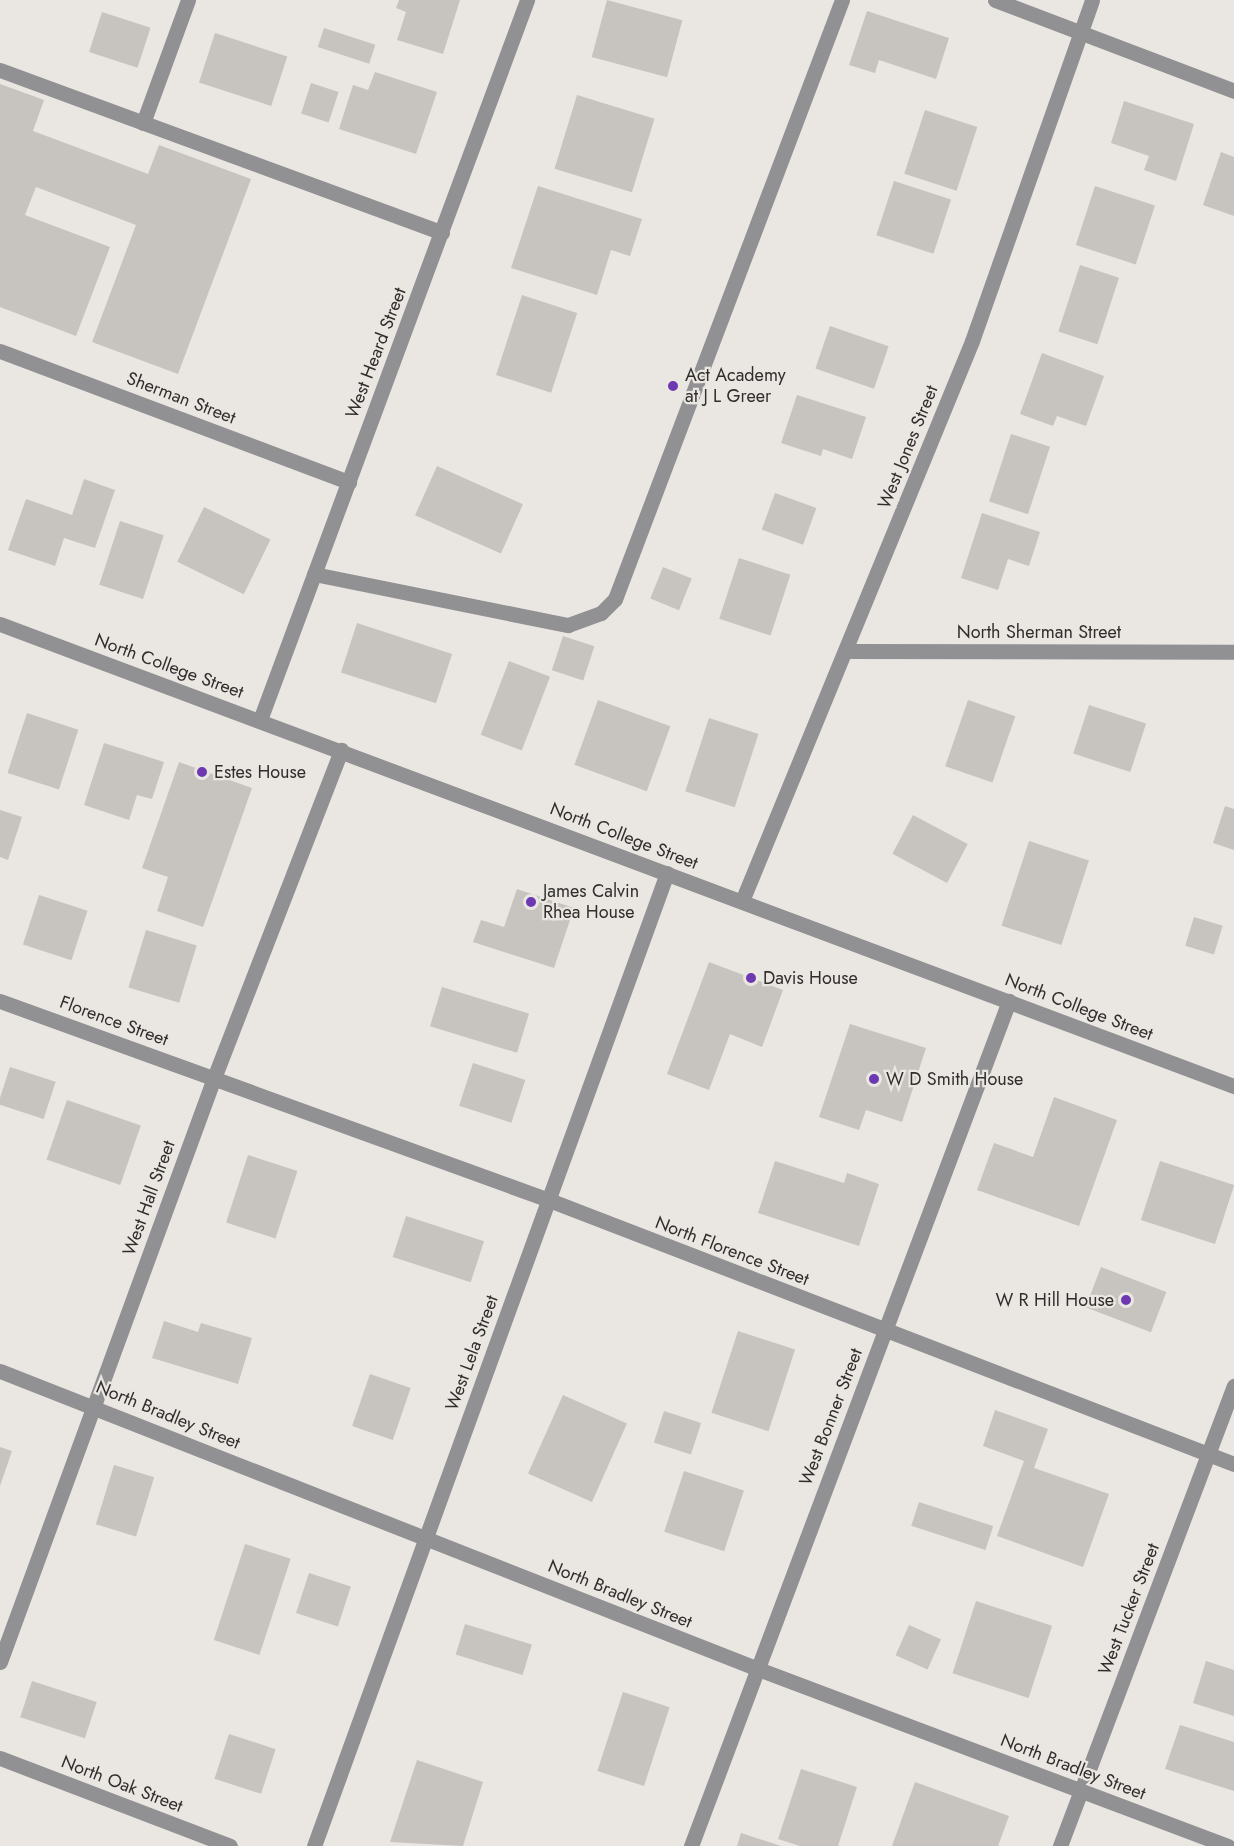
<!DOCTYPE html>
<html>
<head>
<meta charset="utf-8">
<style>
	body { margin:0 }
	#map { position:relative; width:1234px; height:1846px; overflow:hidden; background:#eae6e2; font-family:Jost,sans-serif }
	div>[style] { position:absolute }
	.building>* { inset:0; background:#c7c3bf; transform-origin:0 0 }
	.minor>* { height:15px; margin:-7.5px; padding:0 7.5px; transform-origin:7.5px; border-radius:7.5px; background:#919193 }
	.dots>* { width:16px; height:16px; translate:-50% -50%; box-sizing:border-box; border:3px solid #eae6e2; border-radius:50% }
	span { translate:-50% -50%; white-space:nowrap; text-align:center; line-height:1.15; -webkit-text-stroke:4.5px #eae6e2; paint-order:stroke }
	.street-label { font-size:18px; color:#2f2e2c }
	.poi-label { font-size:18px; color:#2f2e2c }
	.left { translate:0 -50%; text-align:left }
	.right { translate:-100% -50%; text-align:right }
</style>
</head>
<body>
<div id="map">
	<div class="building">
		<i style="clip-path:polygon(399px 0,460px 0,443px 54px,397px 40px,406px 12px,396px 8px)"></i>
		<i style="left:607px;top:0;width:78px;height:59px;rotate:15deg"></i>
		<i style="clip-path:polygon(867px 11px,949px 38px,936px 79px,879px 60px,875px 73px,849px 65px)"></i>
		<i style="left:102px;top:12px;width:51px;height:42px;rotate:18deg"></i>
		<i style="left:324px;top:28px;width:54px;height:20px;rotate:18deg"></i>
		<i style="left:215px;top:33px;width:76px;height:52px;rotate:18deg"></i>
		<i style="clip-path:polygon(375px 72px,437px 92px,416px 154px,339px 129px,353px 85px,368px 90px)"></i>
		<i style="left:311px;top:83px;width:29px;height:32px;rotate:18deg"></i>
		<i style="clip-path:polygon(0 84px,44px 100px,33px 131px,148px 174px,159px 145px,251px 179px,178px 374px,92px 342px,136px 225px,36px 187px,25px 215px,110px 247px,76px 336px,0 307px)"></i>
		<i style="left:577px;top:95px;width:81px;height:77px;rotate:17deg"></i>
		<i style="clip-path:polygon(1124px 101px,1194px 124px,1176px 181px,1144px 170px,1149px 156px,1111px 143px)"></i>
		<i style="left:925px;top:110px;width:55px;height:67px;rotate:18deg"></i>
		<i style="clip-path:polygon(1221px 152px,1234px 157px,1234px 216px,1203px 205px)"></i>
		<i style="left:894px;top:181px;width:60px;height:57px;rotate:18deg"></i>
		<i style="clip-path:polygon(538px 186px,642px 219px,630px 256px,611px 250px,597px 295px,511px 268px)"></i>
		<i style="left:1095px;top:186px;width:63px;height:62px;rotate:18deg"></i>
		<i style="left:1080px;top:265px;width:41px;height:70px;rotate:18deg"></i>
		<i style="left:522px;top:295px;width:58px;height:84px;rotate:18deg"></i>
		<i style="left:830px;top:326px;width:62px;height:45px;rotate:19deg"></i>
		<i style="clip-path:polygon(1042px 353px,1104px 376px,1086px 426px,1057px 416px,1053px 426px,1020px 414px)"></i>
		<i style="clip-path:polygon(797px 395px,866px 417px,852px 459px,823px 449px,821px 456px,781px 443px)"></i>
		<i style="left:1011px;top:434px;width:41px;height:71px;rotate:18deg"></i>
		<i style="left:437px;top:466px;width:94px;height:54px;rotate:24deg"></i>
		<i style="clip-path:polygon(84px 479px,115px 490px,95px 548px,64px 538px,55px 566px,8px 550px,26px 499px,72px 515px)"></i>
		<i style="left:775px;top:493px;width:44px;height:39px;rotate:20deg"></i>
		<i style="left:204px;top:507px;width:74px;height:61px;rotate:26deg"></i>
		<i style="clip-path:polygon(982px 513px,1040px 532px,1029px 566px,1008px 559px,998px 590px,961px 578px)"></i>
		<i style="left:120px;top:521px;width:46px;height:67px;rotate:18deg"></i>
		<i style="left:739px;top:558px;width:54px;height:64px;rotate:18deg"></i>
		<i style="left:663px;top:567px;width:31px;height:34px;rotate:22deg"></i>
		<i style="left:357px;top:623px;width:100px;height:52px;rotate:18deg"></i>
		<i style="left:563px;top:636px;width:33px;height:36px;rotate:18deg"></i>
		<i style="left:509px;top:661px;width:44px;height:79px;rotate:21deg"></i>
		<i style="left:598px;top:700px;width:77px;height:69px;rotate:20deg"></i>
		<i style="left:968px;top:700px;width:50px;height:70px;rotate:19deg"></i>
		<i style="left:1089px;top:705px;width:60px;height:51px;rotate:18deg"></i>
		<i style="left:27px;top:713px;width:54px;height:63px;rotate:18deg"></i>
		<i style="left:709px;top:718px;width:52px;height:77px;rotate:18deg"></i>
		<i style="clip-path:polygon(104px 743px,164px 762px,152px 799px,137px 795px,129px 820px,84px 805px)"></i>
		<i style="clip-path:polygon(179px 762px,252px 788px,203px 927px,157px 911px,168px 877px,142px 868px)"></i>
		<i style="clip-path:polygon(1225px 806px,1234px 809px,1234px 850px,1213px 843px)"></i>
		<i style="clip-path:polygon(0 810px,22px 817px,8px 860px,0 857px)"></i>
		<i style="left:913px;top:815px;width:62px;height:44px;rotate:28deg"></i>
		<i style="left:1029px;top:841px;width:63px;height:89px;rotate:18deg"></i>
		<i style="clip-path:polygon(517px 889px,574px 908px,554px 968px,473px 942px,481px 920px,504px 927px)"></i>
		<i style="left:39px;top:895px;width:51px;height:52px;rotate:18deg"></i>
		<i style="left:1194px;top:917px;width:30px;height:30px;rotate:17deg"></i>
		<i style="left:146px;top:930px;width:53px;height:60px;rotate:17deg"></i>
		<i style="clip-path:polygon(709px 962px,783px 990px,762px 1047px,730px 1034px,709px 1090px,667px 1074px)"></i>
		<i style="left:442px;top:987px;width:91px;height:41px;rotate:17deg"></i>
		<i style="clip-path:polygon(850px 1024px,926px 1048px,902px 1122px,866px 1110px,859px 1130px,819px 1117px)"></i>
		<i style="left:473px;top:1063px;width:55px;height:45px;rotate:18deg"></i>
		<i style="left:10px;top:1067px;width:48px;height:39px;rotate:18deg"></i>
		<i style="clip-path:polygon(1054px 1097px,1117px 1120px,1079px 1226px,977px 1190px,994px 1143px,1033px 1157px)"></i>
		<i style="left:67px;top:1100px;width:78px;height:63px;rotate:19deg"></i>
		<i style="left:248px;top:1155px;width:52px;height:71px;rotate:18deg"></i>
		<i style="clip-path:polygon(775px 1161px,844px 1183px,847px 1173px,879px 1184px,859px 1246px,758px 1213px)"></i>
		<i style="left:1160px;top:1161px;width:78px;height:62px;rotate:18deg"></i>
		<i style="left:406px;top:1216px;width:82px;height:43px;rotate:18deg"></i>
		<i style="left:1101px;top:1267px;width:70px;height:43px;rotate:21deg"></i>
		<i style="clip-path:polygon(164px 1321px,198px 1332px,201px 1323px,252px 1338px,238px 1384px,152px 1358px)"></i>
		<i style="left:738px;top:1331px;width:60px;height:86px;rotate:18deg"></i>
		<i style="left:370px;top:1374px;width:43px;height:55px;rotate:19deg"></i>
		<i style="left:563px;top:1395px;width:70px;height:86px;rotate:24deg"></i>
		<i style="clip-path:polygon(995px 1410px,1048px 1429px,1034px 1468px,1109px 1494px,1083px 1567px,997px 1536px,1024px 1461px,983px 1446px)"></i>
		<i style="left:664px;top:1411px;width:39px;height:33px;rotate:18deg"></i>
		<i style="clip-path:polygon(0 1447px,12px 1451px,0 1486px)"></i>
		<i style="left:114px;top:1465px;width:42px;height:62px;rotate:17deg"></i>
		<i style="left:684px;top:1471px;width:63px;height:64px;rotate:18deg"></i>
		<i style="left:919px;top:1502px;width:78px;height:25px;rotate:18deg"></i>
		<i style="left:245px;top:1544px;width:48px;height:101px;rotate:18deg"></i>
		<i style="left:309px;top:1573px;width:44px;height:42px;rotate:18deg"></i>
		<i style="left:976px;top:1601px;width:80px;height:76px;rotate:18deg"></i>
		<i style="left:465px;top:1624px;width:70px;height:32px;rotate:17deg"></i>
		<i style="left:909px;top:1625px;width:35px;height:33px;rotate:24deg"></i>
		<i style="clip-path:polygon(1206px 1661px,1234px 1670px,1234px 1716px,1193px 1703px)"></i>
		<i style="left:32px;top:1681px;width:68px;height:38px;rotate:18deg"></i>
		<i style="left:623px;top:1692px;width:49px;height:83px;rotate:18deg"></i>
		<i style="clip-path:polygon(1180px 1725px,1234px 1742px,1234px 1791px,1165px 1769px)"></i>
		<i style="left:229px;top:1734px;width:49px;height:47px;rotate:18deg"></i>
		<i style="clip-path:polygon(417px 1760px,483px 1782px,463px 1846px,390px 1842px)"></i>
		<i style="clip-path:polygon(801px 1769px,857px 1787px,838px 1846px,800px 1846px,778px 1839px)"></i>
		<i style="clip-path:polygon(915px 1782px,1009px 1816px,998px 1846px,892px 1846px)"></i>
		<i style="clip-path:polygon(741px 1833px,781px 1846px,737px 1846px)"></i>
	</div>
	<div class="minor">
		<i style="left:995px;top:0;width:256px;rotate:20.8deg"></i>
		<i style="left:0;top:70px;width:471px;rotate:20.2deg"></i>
		<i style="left:143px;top:123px;width:131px;rotate:-69.9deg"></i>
		<i style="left:0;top:351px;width:373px;rotate:20.6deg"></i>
		<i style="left:314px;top:574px;width:259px;rotate:11.4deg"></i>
		<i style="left:568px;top:625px;width:35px;rotate:-20deg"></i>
		<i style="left:601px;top:613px;width:20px;rotate:-45deg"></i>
		<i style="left:615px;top:599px;width:641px;rotate:-69.25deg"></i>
		<i style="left:0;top:624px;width:1318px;rotate:20.53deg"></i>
		<i style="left:845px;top:651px;width:389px;rotate:0.1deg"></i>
		<i style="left:260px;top:720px;width:768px;rotate:-69.65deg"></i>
		<i style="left:742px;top:901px;width:605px;rotate:-67.67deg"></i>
		<i style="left:972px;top:341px;width:361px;rotate:-70.6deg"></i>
		<i style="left:0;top:1001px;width:584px;rotate:19.92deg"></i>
		<i style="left:549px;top:1200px;width:734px;rotate:21.08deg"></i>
		<i style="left:0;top:1371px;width:814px;rotate:21.46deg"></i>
		<i style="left:758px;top:1669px;width:502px;rotate:20.64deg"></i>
		<i style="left:0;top:1662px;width:622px;rotate:-69.88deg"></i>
		<i style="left:214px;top:1078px;width:352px;rotate:-68.8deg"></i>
		<i style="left:0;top:1758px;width:246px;rotate:20.9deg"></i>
		<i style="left:314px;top:1846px;width:1035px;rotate:-70.06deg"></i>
		<i style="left:691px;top:1846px;width:903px;rotate:-69.38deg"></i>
		<i style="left:1060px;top:1846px;width:492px;rotate:-69.3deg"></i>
	</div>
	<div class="dots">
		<i style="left:673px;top:386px;background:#6d39b0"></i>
		<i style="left:202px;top:772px;background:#6d39b0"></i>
		<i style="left:531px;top:902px;background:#6d39b0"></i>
		<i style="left:751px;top:978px;background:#6d39b0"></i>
		<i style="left:874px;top:1079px;background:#6d39b0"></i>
		<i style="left:1126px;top:1300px;background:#6d39b0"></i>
	</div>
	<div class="street-label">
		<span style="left:376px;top:353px;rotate:-69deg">West Heard Street</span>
		<span style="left:181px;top:398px;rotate:21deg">Sherman Street</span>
		<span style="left:908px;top:447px;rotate:-68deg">West Jones Street</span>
		<span style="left:1039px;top:632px">North Sherman Street</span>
		<span style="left:169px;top:666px;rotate:20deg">North College Street</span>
		<span style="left:624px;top:836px;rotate:21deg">North College Street</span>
		<span style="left:1079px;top:1007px;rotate:21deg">North College Street</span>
		<span style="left:114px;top:1021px;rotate:20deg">Florence Street</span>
		<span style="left:149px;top:1198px;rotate:-70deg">West Hall Street</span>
		<span style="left:732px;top:1251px;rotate:21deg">North Florence Street</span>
		<span style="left:472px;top:1353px;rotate:-70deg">West Lela Street</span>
		<span style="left:168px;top:1415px;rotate:22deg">North Bradley Street</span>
		<span style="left:831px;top:1417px;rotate:-69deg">West Bonner Street</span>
		<span style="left:620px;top:1594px;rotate:22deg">North Bradley Street</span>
		<span style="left:1129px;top:1609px;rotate:-69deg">West Tucker Street</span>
		<span style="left:1073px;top:1767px;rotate:21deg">North Bradley Street</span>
		<span style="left:122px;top:1784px;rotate:21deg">North Oak Street</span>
	</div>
	<div class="poi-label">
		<span class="left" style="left:685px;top:386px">Act Academy<br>at J L Greer</span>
		<span class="left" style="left:214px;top:772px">Estes House</span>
		<span class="left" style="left:543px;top:902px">James Calvin<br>Rhea House</span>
		<span class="left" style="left:763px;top:978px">Davis House</span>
		<span class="left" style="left:886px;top:1079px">W D Smith House</span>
		<span class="right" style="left:1114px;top:1300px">W R Hill House</span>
	</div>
</div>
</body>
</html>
